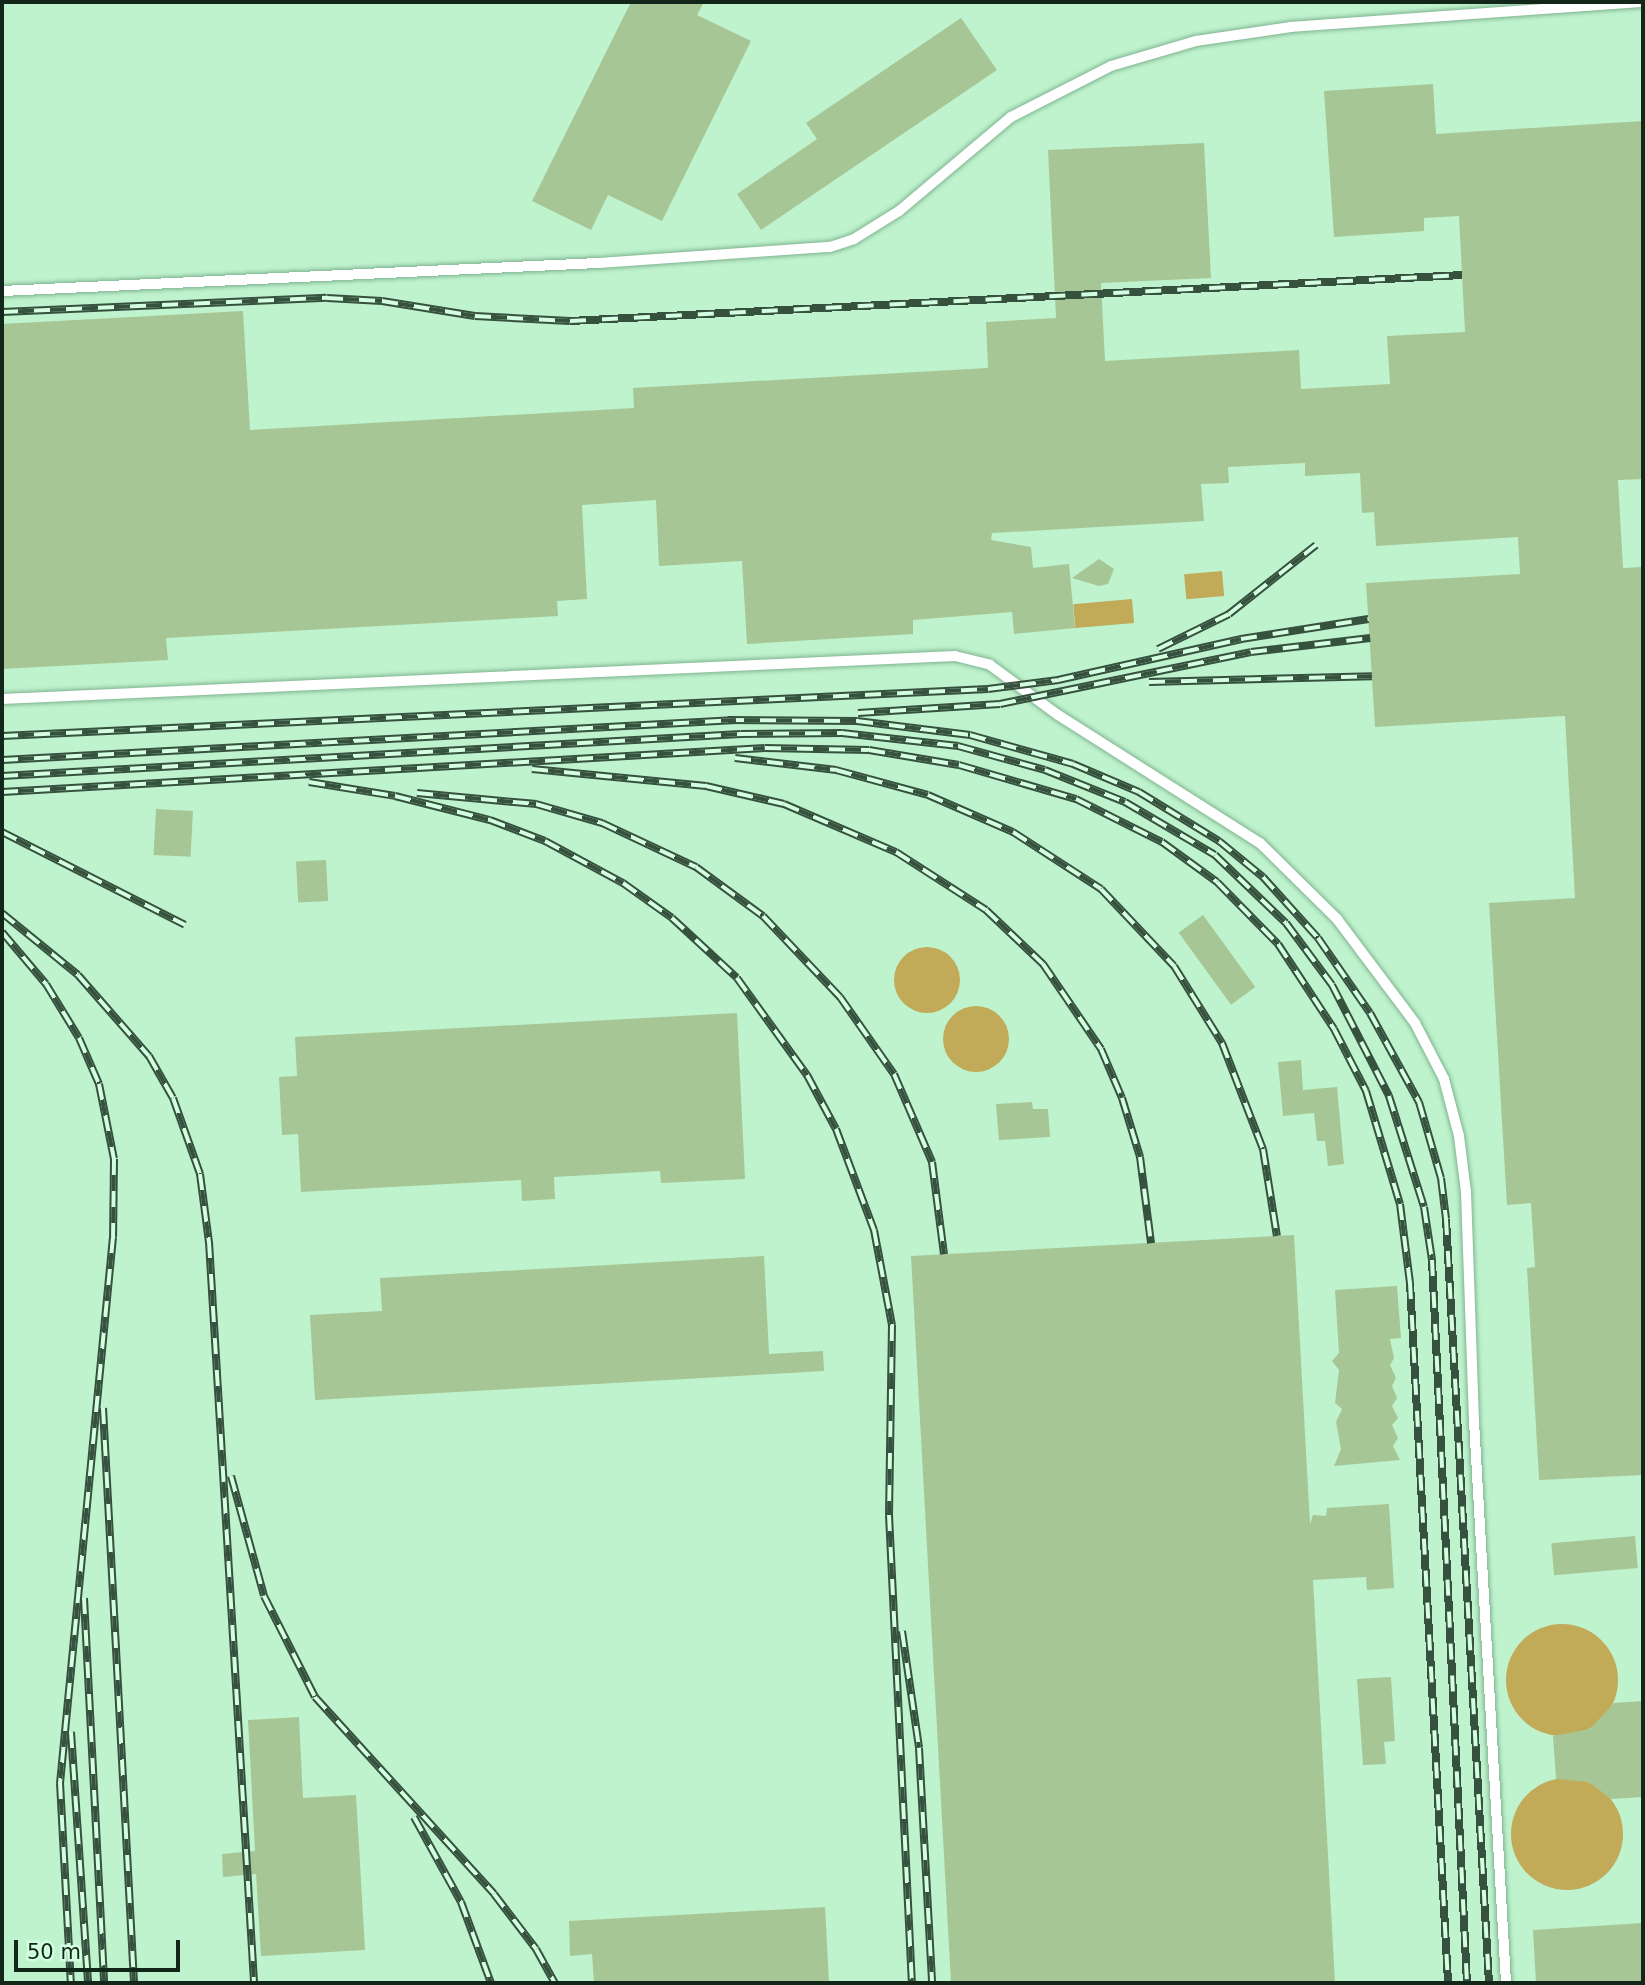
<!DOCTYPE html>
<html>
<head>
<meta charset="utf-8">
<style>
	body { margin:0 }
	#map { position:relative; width:1645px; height:1985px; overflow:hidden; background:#bef3cd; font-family:"DejaVu Sans",sans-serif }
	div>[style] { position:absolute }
	.water>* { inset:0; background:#c1aa58; transform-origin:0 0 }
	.round { border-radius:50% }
	.building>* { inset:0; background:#a7c695; transform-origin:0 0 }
	.roads { filter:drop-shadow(0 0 2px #80b390) drop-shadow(0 0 2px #80b390) }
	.service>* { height:10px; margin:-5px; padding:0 5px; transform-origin:5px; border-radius:5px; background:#fff }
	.rail>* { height:8px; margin-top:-4px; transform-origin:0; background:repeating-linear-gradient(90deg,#d3fedf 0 16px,#36513e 0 32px); box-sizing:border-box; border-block:2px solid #36513e }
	span { translate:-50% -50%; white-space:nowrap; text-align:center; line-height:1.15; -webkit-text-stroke:7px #d3fedf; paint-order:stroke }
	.frame { position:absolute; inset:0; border:4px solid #122619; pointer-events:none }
	.scale { position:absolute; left:14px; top:1940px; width:166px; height:32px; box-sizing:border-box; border:4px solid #122619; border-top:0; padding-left:9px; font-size:21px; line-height:24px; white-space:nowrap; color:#122619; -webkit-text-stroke:5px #d3fedf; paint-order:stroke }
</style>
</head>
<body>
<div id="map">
	<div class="water">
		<i style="left:1222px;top:571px;width:25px;height:38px;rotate:85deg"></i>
		<i style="left:1132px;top:599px;width:24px;height:59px;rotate:85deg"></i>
		<i class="round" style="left:894px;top:947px;width:66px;height:66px"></i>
		<i class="round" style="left:943px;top:1006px;width:66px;height:66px"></i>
		<i class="round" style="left:1506px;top:1624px;width:112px;height:112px"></i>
		<i class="round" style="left:1511px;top:1778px;width:112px;height:112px"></i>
	</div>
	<div class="building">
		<i style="clip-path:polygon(631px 2px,704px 2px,697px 15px,751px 41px,662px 221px,608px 195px,591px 230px,532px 201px)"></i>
		<i style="clip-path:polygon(961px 18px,997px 70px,761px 230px,737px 194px,817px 139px,806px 123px)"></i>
		<i style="clip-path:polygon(1433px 84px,1436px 134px,1643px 121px,1643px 479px,1618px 480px,1623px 568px,1643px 567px,1643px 1475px,1539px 1480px,1527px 1268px,1535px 1267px,1531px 1203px,1507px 1205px,1489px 903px,1575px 898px,1565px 716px,1375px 727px,1366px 583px,1520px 574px,1518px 537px,1376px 546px,1374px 512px,1362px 513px,1360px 473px,1305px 476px,1305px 463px,1228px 467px,1229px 483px,1201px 484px,1204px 521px,992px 533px,991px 540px,1031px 547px,1033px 568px,1069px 564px,1075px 628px,1014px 634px,1012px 612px,913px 620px,913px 634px,747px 644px,742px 561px,659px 566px,656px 500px,582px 505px,587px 599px,557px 601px,558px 616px,166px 638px,168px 660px,2px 669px,2px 324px,243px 311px,250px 430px,634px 408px,633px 388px,988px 368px,986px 322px,1056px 318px,1048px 150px,1204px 143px,1211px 278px,1101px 283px,1105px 361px,1299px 350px,1301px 389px,1390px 384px,1387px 336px,1465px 332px,1459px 216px,1424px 218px,1424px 231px,1334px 237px,1324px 91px)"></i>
		<i style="clip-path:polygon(1099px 559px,1114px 569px,1108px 584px,1099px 586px,1072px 578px)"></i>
		<i style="left:156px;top:809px;width:37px;height:46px;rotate:3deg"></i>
		<i style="left:326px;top:860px;width:41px;height:30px;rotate:87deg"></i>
		<i style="left:1203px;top:915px;width:89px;height:30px;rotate:54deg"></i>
		<i style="clip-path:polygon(737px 1013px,745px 1179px,661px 1183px,660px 1171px,554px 1177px,555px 1199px,522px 1201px,521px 1180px,301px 1192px,298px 1134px,282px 1135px,279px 1077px,297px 1076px,295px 1037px)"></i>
		<i style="clip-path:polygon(1301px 1060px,1303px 1090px,1337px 1087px,1344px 1164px,1328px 1166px,1325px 1141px,1317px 1141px,1314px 1113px,1283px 1116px,1278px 1062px)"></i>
		<i style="clip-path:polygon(1032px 1102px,1033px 1109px,1048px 1109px,1050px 1137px,999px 1140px,996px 1104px)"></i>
		<i style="clip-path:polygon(1294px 1235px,1310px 1524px,1313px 1515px,1326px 1516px,1327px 1508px,1389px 1504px,1394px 1588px,1367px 1590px,1366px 1577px,1313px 1580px,1335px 1983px,951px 1983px,911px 1256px)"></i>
		<i style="clip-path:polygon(764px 1256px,769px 1354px,823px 1351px,824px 1371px,315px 1400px,310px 1315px,382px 1311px,380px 1278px)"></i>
		<i style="clip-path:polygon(1397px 1286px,1401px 1338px,1390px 1339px,1394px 1358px,1390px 1365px,1396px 1378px,1392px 1386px,1397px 1398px,1392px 1406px,1398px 1418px,1392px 1425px,1398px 1438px,1393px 1446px,1400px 1460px,1334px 1466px,1341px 1449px,1336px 1422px,1342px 1409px,1335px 1403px,1339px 1370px,1332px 1361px,1339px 1353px,1335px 1290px)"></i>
		<i style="left:1635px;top:1536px;width:32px;height:84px;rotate:85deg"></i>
		<i style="clip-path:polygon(1391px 1677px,1395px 1741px,1384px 1742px,1386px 1764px,1363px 1765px,1357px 1679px)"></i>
		<i style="clip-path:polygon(1643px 1701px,1643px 1797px,1611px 1799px,1589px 1782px,1556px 1779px,1553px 1736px,1590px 1729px,1614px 1703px)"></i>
		<i style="clip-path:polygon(299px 1717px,303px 1798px,356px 1795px,365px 1950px,261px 1956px,256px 1874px,223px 1877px,222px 1854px,255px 1851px,248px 1720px)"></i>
		<i style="clip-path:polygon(825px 1907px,829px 1983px,594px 1983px,592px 1954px,570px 1956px,569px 1921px)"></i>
		<i style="clip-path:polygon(1643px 1923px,1643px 1983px,1536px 1983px,1533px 1930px)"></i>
	</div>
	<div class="roads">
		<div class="service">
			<i style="left:2px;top:291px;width:598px;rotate:-2.69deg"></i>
			<i style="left:599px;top:263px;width:232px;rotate:-4deg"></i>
			<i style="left:830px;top:247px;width:25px;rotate:-18deg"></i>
			<i style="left:854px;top:239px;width:53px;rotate:-31.9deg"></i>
			<i style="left:899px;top:211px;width:146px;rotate:-40deg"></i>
			<i style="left:1011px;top:117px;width:112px;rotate:-27deg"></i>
			<i style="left:1111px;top:66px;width:89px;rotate:-16.4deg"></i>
			<i style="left:1196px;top:41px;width:96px;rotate:-8.4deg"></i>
			<i style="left:1291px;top:27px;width:353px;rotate:-4.1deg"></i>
			<i style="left:2px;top:699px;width:954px;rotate:-2.58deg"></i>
			<i style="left:955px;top:656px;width:36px;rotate:14deg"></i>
			<i style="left:990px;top:665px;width:84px;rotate:36.3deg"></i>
			<i style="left:1058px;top:715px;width:239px;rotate:32.4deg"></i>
			<i style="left:1260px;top:843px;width:108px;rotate:44.6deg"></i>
			<i style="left:1337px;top:919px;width:130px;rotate:53.1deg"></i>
			<i style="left:1415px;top:1023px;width:63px;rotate:62.6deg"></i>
			<i style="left:1444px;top:1079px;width:59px;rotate:75.3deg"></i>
			<i style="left:1459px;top:1136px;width:56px;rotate:82.9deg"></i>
			<i style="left:1466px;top:1192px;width:229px;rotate:88deg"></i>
			<i style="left:1474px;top:1421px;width:563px;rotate:86.74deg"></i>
		</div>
	</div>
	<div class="rail">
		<i style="left:2px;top:312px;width:325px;rotate:-2.5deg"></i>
		<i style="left:327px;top:298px;width:55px;rotate:3.1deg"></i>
		<i style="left:382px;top:301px;width:94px;rotate:9.2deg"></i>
		<i style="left:475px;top:316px;width:95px;rotate:3deg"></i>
		<i style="left:570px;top:321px;width:893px;rotate:-2.95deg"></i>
		<i style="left:1158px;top:649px;width:79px;rotate:-26.2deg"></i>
		<i style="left:1229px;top:614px;width:111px;rotate:-38.4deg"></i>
		<i style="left:1149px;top:682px;width:223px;rotate:-1.5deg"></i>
		<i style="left:858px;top:713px;width:142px;rotate:-3.6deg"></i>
		<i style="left:1000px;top:704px;width:256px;rotate:-11.7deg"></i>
		<i style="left:1251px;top:652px;width:120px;rotate:-6.7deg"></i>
		<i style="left:728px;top:720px;width:129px;rotate:0.4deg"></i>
		<i style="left:857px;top:721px;width:114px;rotate:7.1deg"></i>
		<i style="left:970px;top:735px;width:107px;rotate:15.7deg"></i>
		<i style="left:1073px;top:764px;width:72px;rotate:23deg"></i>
		<i style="left:1139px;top:792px;width:94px;rotate:31.5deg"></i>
		<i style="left:1219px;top:841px;width:57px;rotate:39.3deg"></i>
		<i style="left:1263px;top:877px;width:82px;rotate:48deg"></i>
		<i style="left:1318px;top:938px;width:91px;rotate:55.3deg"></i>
		<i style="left:1370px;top:1013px;width:102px;rotate:61.2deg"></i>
		<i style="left:1419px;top:1102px;width:79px;rotate:73.9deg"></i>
		<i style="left:1441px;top:1178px;width:41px;rotate:83deg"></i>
		<i style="left:1446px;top:1219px;width:765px;rotate:86.78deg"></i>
		<i style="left:2px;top:736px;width:987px;rotate:-2.73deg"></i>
		<i style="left:988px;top:689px;width:71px;rotate:-7.3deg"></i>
		<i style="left:1058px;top:680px;width:188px;rotate:-12.6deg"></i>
		<i style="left:1241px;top:639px;width:129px;rotate:-8.9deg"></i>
		<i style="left:735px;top:758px;width:102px;rotate:6.8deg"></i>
		<i style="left:836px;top:770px;width:95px;rotate:15.2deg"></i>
		<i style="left:928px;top:795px;width:93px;rotate:23.5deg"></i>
		<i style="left:1013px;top:832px;width:105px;rotate:32.9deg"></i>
		<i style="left:1101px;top:889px;width:106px;rotate:46.5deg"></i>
		<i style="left:1174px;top:966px;width:91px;rotate:58.1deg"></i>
		<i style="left:1222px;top:1043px;width:114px;rotate:68.9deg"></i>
		<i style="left:1263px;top:1149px;width:88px;rotate:80.9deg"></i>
		<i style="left:2px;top:760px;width:735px;rotate:-3.12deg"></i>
		<i style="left:532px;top:769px;width:175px;rotate:5.6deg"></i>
		<i style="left:706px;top:786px;width:80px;rotate:13deg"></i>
		<i style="left:784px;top:804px;width:122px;rotate:23.2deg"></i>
		<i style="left:896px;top:852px;width:107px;rotate:32.8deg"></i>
		<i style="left:986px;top:910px;width:79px;rotate:43.5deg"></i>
		<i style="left:1043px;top:964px;width:103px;rotate:55.7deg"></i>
		<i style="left:1101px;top:1049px;width:53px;rotate:66.8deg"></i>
		<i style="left:1122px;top:1098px;width:62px;rotate:73deg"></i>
		<i style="left:1140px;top:1157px;width:87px;rotate:82.7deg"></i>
		<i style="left:2px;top:776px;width:740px;rotate:-3.25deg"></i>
		<i style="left:741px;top:734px;width:101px;rotate:-0.6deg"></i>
		<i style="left:842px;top:733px;width:117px;rotate:6.4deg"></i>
		<i style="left:958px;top:746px;width:90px;rotate:15.4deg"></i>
		<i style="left:1045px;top:770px;width:86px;rotate:21.8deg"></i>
		<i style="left:1125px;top:802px;width:104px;rotate:30.5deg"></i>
		<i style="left:1215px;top:855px;width:98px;rotate:43.8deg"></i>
		<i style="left:1286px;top:923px;width:77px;rotate:53.4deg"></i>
		<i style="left:1332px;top:985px;width:125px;rotate:62.8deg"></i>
		<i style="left:1389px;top:1096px;width:116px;rotate:72.5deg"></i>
		<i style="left:1424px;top:1207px;width:54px;rotate:81.4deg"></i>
		<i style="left:1432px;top:1260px;width:724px;rotate:87.23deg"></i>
		<i style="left:309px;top:782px;width:87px;rotate:9.2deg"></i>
		<i style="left:395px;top:796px;width:98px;rotate:14.2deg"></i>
		<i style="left:490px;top:820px;width:59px;rotate:20.9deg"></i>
		<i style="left:545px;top:841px;width:89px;rotate:28.3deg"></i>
		<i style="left:623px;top:883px;width:60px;rotate:35.5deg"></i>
		<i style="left:672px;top:918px;width:88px;rotate:42.7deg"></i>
		<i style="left:737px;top:978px;width:120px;rotate:54.2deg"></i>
		<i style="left:807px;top:1075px;width:61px;rotate:61.8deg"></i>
		<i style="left:836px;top:1129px;width:108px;rotate:69.4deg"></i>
		<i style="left:874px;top:1230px;width:97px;rotate:79.3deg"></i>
		<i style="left:892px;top:1325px;width:190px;rotate:90.9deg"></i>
		<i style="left:889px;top:1515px;width:469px;rotate:87.2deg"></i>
		<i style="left:2px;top:792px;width:764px;rotate:-3.3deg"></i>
		<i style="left:765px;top:748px;width:104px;rotate:1.1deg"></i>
		<i style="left:869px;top:750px;width:91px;rotate:9.5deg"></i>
		<i style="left:959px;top:765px;width:122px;rotate:16.2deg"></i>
		<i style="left:1076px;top:799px;width:96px;rotate:26.6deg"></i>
		<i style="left:1162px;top:842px;width:68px;rotate:36deg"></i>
		<i style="left:1217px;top:882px;width:87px;rotate:45.5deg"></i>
		<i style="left:1278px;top:944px;width:102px;rotate:56.6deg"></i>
		<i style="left:1334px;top:1029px;width:70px;rotate:62.7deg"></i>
		<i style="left:1366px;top:1091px;width:118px;rotate:73.3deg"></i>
		<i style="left:1400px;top:1204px;width:80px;rotate:82.8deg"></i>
		<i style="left:1410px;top:1283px;width:701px;rotate:86.89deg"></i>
		<i style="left:417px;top:793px;width:120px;rotate:5.3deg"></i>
		<i style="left:536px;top:804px;width:69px;rotate:16.1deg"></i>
		<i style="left:602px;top:823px;width:104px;rotate:25.1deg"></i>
		<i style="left:696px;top:867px;width:83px;rotate:36.2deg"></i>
		<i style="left:763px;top:916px;width:112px;rotate:46.5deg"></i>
		<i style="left:840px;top:997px;width:94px;rotate:55deg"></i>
		<i style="left:894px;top:1074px;width:96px;rotate:66.6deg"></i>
		<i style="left:932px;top:1162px;width:93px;rotate:82.6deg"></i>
		<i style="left:2px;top:832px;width:205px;rotate:26.9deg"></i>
		<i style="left:2px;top:913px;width:98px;rotate:39.2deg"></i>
		<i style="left:78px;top:975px;width:108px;rotate:48.8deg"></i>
		<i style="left:149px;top:1056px;width:48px;rotate:60.3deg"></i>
		<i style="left:173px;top:1098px;width:81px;rotate:70.4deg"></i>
		<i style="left:200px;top:1174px;width:69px;rotate:82.5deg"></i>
		<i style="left:209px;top:1242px;width:742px;rotate:86.52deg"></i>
		<i style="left:2px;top:932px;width:68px;rotate:49.8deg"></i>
		<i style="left:46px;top:984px;width:63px;rotate:58.6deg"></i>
		<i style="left:79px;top:1038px;width:50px;rotate:66.5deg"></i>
		<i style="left:99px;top:1084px;width:76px;rotate:78.7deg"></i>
		<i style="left:114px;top:1159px;width:78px;rotate:90.7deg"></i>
		<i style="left:113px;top:1237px;width:549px;rotate:95.54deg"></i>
		<i style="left:60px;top:1783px;width:200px;rotate:86.9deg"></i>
		<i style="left:103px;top:1408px;width:576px;rotate:86.91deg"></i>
		<i style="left:231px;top:1476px;width:124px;rotate:74.6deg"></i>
		<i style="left:264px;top:1596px;width:113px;rotate:63.2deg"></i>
		<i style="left:315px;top:1697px;width:266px;rotate:47.7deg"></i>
		<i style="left:494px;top:1894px;width:69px;rotate:52.6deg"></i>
		<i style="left:536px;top:1949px;width:39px;rotate:61deg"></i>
		<i style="left:84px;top:1598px;width:386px;rotate:87deg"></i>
		<i style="left:902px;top:1631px;width:118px;rotate:81.7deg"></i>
		<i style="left:919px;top:1748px;width:235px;rotate:86.8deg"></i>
		<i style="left:71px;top:1732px;width:252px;rotate:86.1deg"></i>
		<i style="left:414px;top:1817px;width:97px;rotate:61.1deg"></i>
		<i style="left:461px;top:1902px;width:86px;rotate:69.7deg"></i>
	</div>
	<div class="frame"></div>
	<div class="scale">50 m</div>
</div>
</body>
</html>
